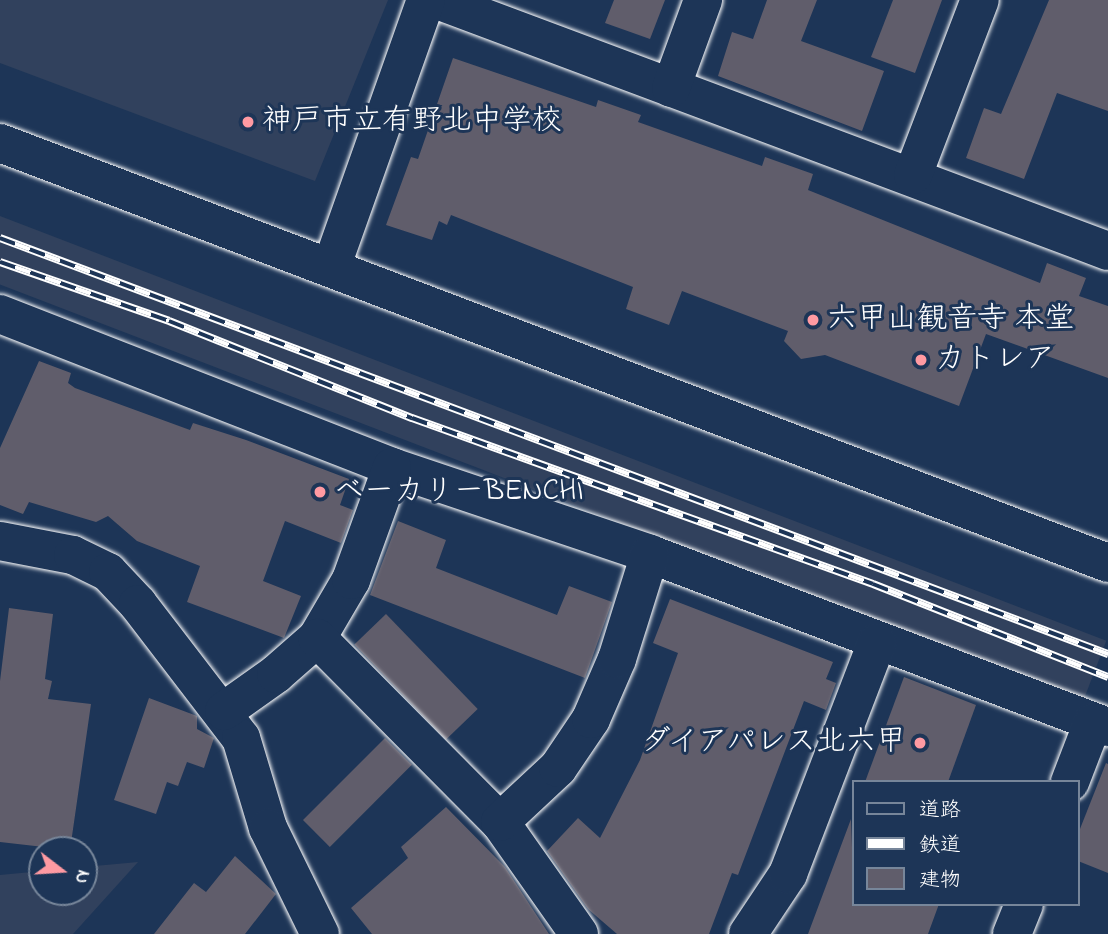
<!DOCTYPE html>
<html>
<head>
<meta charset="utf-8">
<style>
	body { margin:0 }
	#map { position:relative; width:1108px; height:934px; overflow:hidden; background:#1d3557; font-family:"Indie Flower","Klee One",sans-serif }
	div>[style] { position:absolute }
	.built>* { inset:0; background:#31415d; transform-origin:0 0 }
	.building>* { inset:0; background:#605d6b; transform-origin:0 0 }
	.roads { filter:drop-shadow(0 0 2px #fff) drop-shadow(0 0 2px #fff) }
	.street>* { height:38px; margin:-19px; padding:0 19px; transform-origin:19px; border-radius:19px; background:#1d3557 }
	.secondary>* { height:38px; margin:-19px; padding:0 19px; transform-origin:19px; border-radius:19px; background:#1d3557 }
	.rail>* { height:8px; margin-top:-4px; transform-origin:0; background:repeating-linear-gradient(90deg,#1d3557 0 16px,#fff 0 32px); box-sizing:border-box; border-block:2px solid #fff }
	.dots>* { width:19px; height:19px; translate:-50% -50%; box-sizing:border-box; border:4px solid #1d3557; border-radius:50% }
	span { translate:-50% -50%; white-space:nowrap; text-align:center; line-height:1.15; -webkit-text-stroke:6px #1d3557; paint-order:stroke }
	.poi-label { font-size:30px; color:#fff }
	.left { translate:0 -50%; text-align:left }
	.right { translate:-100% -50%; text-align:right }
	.legend { position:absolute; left:852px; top:780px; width:228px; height:126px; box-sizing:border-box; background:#1d3557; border:2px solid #77869a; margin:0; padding:9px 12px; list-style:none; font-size:21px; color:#fff }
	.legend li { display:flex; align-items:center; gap:14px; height:35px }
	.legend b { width:35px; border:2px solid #77869a }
	.north { position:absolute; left:28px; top:836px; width:70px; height:70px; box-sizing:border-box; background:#1d3557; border:2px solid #77869a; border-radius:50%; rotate:107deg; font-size:19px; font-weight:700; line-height:28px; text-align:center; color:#fff }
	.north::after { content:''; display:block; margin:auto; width:24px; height:32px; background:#ff9aa2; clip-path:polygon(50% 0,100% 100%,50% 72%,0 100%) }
</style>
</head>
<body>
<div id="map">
	<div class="built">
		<i style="clip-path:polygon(0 0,388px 0,315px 181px,0 63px)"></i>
		<i style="left:0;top:216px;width:1185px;height:64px;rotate:21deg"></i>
		<i style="clip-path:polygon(138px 862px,73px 934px,0 934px,0 875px,42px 871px,42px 892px,84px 892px,84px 867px)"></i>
	</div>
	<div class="building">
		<i style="clip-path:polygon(614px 0,665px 0,650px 39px,605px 23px)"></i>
		<i style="clip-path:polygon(767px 0,817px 0,801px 41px,884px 71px,862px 131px,718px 76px,732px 32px,753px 39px)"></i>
		<i style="clip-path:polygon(893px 0,942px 0,915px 73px,871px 57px)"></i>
		<i style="clip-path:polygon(1049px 0,1108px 0,1108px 111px,1057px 93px,1024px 179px,966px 158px,984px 108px,1001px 114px)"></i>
		<i style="clip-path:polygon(453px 58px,596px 107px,598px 100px,641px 115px,638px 122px,762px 166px,765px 157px,813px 174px,808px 190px,1040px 283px,1047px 263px,1086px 278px,1079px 296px,1108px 306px,1108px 378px,986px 334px,959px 406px,825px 355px,801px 359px,784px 341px,788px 331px,682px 291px,669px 325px,626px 309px,633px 287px,451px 215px,447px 225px,439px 221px,432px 240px,386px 225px,411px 157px,418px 159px)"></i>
		<i style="clip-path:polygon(39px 361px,71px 373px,68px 383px,75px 388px,190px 430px,193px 423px,246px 440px,349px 479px,340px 505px,353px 510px,341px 543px,285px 521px,263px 581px,301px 596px,284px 638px,187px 602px,200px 566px,137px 541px,108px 516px,96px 522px,29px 502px,23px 514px,0 505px,0 448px)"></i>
		<i style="clip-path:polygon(398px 521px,446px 540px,436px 568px,557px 615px,569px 586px,612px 602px,585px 678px,370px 595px)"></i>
		<i style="clip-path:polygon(670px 599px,833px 662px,826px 679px,836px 683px,826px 710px,804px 701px,738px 875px,732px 873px,709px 934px,617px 934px,588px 909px,547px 851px,578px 818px,600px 838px,640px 760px,678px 653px,653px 643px)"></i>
		<i style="clip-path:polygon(9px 608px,53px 614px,45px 679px,52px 681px,48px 699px,91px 704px,70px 850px,0 842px,0 681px)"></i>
		<i style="left:386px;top:614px;width:132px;height:44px;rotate:46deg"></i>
		<i style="clip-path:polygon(904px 677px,976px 705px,948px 782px,865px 782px)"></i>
		<i style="clip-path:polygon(149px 698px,197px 716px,197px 729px,214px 738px,204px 768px,187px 762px,178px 786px,167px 782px,156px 814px,114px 800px)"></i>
		<i style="left:385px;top:738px;width:38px;height:116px;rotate:45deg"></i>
		<i style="clip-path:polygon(1106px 763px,1108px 764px,1108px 873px,1078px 861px,1078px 834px)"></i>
		<i style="clip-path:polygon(446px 807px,505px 867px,549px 934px,372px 934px,351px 908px,408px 858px,401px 847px)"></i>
		<i style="clip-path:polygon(851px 819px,854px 904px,939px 904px,928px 934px,808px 934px)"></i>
		<i style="clip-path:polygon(235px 856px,276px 894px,245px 934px,154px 934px,194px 883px,206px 892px)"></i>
	</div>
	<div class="roads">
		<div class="street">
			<i style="left:437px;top:0;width:716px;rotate:20.51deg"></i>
			<i style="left:671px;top:88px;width:94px;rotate:-70deg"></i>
			<i style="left:913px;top:175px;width:187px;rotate:-69.1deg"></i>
			<i style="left:331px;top:268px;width:284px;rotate:-70.5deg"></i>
			<i style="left:0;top:314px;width:421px;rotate:21.3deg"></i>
			<i style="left:392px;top:467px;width:272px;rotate:18.6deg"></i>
			<i style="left:650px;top:554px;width:490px;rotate:20.7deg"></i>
			<i style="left:0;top:541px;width:74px;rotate:10.9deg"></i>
			<i style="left:73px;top:555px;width:39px;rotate:26deg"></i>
			<i style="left:108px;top:572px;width:44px;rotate:46.8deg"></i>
			<i style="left:138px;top:604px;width:169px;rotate:52.5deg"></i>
			<i style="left:241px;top:738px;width:94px;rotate:73.3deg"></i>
			<i style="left:268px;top:828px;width:118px;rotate:63.9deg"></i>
			<i style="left:317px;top:638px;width:67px;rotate:-59.6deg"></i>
			<i style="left:351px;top:580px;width:120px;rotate:-70.1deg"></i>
			<i style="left:224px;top:711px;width:64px;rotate:-35.4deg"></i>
			<i style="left:276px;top:674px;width:55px;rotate:-41.3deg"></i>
			<i style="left:317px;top:638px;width:260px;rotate:45.2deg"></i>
			<i style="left:500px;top:822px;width:137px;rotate:54.8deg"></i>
			<i style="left:1070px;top:782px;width:64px;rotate:-69deg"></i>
			<i style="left:500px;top:822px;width:79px;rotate:-43deg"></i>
			<i style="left:558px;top:768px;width:59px;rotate:-56deg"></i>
			<i style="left:591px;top:719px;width:65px;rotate:-66.6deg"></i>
			<i style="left:617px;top:659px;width:110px;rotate:-72.6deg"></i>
			<i style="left:748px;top:934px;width:72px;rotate:-56.3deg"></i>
			<i style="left:788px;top:874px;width:248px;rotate:-69deg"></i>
			<i style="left:1012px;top:934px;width:32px;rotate:-68deg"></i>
		</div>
		<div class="secondary">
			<i style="left:0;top:143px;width:1185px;rotate:20.76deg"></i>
		</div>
	</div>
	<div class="rail">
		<i style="left:0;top:238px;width:1184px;rotate:20.58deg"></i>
		<i style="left:0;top:262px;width:179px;rotate:19.2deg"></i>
		<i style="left:169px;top:321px;width:262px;rotate:21.8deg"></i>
		<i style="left:412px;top:418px;width:490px;rotate:19.8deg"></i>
		<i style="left:873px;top:584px;width:253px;rotate:21.6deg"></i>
	</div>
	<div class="dots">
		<i style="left:248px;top:122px;background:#ff9aa2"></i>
		<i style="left:813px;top:320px;background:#ff9aa2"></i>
		<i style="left:921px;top:360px;background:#ff9aa2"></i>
		<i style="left:320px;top:492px;background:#ff9aa2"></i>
		<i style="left:920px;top:743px;background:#ff9aa2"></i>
	</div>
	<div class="poi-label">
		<span class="left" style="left:262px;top:122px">神戸市立有野北中学校</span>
		<span class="left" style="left:827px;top:320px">六甲山観音寺 本堂</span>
		<span class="left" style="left:935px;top:360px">カトレア</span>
		<span class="left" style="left:334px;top:492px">ベーカリーBENCHI</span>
		<span class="right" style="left:906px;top:743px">ダイアパレス北六甲</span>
	</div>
	<ul class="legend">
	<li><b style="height:9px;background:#1d3557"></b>道路</li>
	<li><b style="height:9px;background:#fff"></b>鉄道</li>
	<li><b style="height:19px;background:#605d6b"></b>建物</li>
	</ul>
	<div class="north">N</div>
</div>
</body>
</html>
